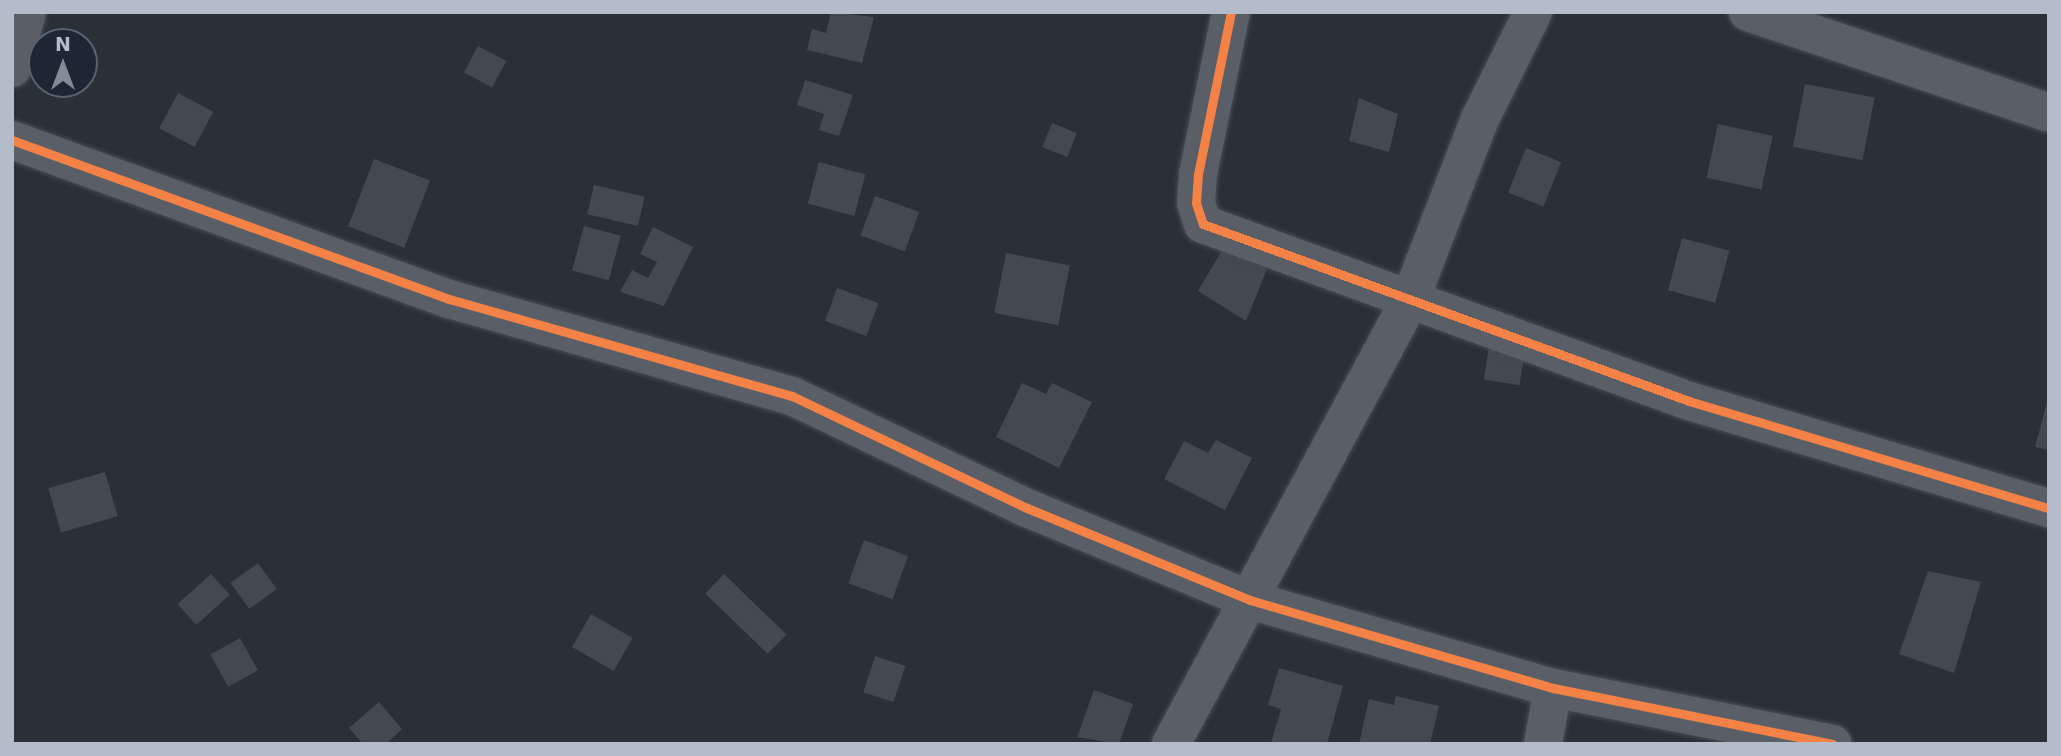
<!DOCTYPE html>
<html>
<head>
<meta charset="utf-8">
<style>
	body { margin:0 }
	#map { position:relative; width:2061px; height:756px; overflow:hidden; background:#2a3038; font-family:"DejaVu Sans",sans-serif }
	div>[style] { position:absolute }
	.building>* { inset:0; background:#444950; transform-origin:0 0 }
	.roads { filter:drop-shadow(0 0 2px #484c53) drop-shadow(0 0 2px #484c53) }
	.street>* { height:38px; margin:-19px; padding:0 19px; transform-origin:19px; border-radius:19px; background:#5a5e66 }
	.cycleway>* { height:9px; margin:-4.5px; padding:0 4.5px; transform-origin:4.5px; border-radius:4.5px; background:#f48246 }
	span { translate:-50% -50%; white-space:nowrap; text-align:center; line-height:1.15; -webkit-text-stroke:6px #1d2633; paint-order:stroke }
	.frame { position:absolute; inset:0; border:14px solid #b4bcc9; pointer-events:none }
	.north { position:absolute; left:28px; top:28px; width:70px; height:70px; box-sizing:border-box; background:#1d2633; border:2px solid #59626f; border-radius:50%; rotate:0deg; font-size:19px; font-weight:700; line-height:28px; text-align:center; color:#b4bcc9 }
	.north::after { content:''; display:block; margin:auto; width:24px; height:32px; background:#848b96; clip-path:polygon(50% 0,100% 100%,50% 72%,0 100%) }
</style>
</head>
<body>
<div id="map">
	<div class="building">
		<i style="clip-path:polygon(831px 12px,874px 17px,862px 63px,807px 50px,812px 29px,826px 33px)"></i>
		<i style="left:478px;top:46px;width:32px;height:30px;rotate:28deg"></i>
		<i style="clip-path:polygon(805px 80px,853px 95px,839px 136px,819px 130px,824px 114px,797px 105px)"></i>
		<i style="left:1805px;top:84px;width:71px;height:64px;rotate:11deg"></i>
		<i style="left:178px;top:93px;width:40px;height:40px;rotate:28deg"></i>
		<i style="clip-path:polygon(1359px 98px,1398px 114px,1389px 152px,1349px 141px)"></i>
		<i style="left:1052px;top:123px;width:27px;height:26px;rotate:22deg"></i>
		<i style="left:1718px;top:124px;width:56px;height:55px;rotate:12deg"></i>
		<i style="left:1526px;top:148px;width:38px;height:48px;rotate:22deg"></i>
		<i style="left:374px;top:159px;width:60px;height:72px;rotate:21deg"></i>
		<i style="left:819px;top:162px;width:48px;height:43px;rotate:15deg"></i>
		<i style="left:594px;top:185px;width:52px;height:30px;rotate:13deg"></i>
		<i style="left:875px;top:196px;width:47px;height:42px;rotate:20deg"></i>
		<i style="left:584px;top:226px;width:38px;height:46px;rotate:15deg"></i>
		<i style="clip-path:polygon(653px 227px,693px 247px,664px 306px,620px 292px,632px 270px,648px 278px,657px 262px,640px 254px)"></i>
		<i style="left:1682px;top:238px;width:49px;height:54px;rotate:15deg"></i>
		<i style="clip-path:polygon(1224px 247px,1267px 269px,1246px 321px,1198px 291px)"></i>
		<i style="left:1006px;top:253px;width:65px;height:61px;rotate:11deg"></i>
		<i style="left:837px;top:288px;width:44px;height:35px;rotate:20deg"></i>
		<i style="left:1489px;top:347px;width:36px;height:33px;rotate:9deg"></i>
		<i style="clip-path:polygon(1022px 383px,1046px 394px,1052px 383px,1092px 402px,1059px 468px,996px 437px)"></i>
		<i style="clip-path:polygon(2049px 395px,2049px 450px,2035px 447px)"></i>
		<i style="clip-path:polygon(1216px 440px,1252px 458px,1225px 510px,1164px 479px,1184px 441px,1208px 453px)"></i>
		<i style="left:105px;top:472px;width:46px;height:59px;rotate:74deg"></i>
		<i style="left:864px;top:540px;width:47px;height:46px;rotate:20deg"></i>
		<i style="left:258px;top:563px;width:32px;height:34px;rotate:54deg"></i>
		<i style="clip-path:polygon(1928px 571px,1981px 582px,1954px 673px,1899px 654px)"></i>
		<i style="left:211px;top:574px;width:28px;height:45px;rotate:48deg"></i>
		<i style="left:724px;top:574px;width:87px;height:27px;rotate:44deg"></i>
		<i style="left:591px;top:614px;width:48px;height:38px;rotate:30deg"></i>
		<i style="left:240px;top:638px;width:37px;height:34px;rotate:61deg"></i>
		<i style="left:875px;top:656px;width:32px;height:38px;rotate:18deg"></i>
		<i style="clip-path:polygon(1279px 668px,1343px 686px,1327px 744px,1271px 743px,1281px 709px,1268px 705px)"></i>
		<i style="clip-path:polygon(1094px 690px,1133px 704px,1119px 744px,1077px 737px)"></i>
		<i style="clip-path:polygon(1396px 696px,1439px 706px,1430px 744px,1359px 744px,1369px 699px,1394px 705px)"></i>
		<i style="clip-path:polygon(379px 702px,402px 729px,386px 744px,363px 744px,349px 728px)"></i>
	</div>
	<div class="roads">
		<div class="street">
			<i style="left:1231px;top:12px;width:165px;rotate:101.5deg"></i>
			<i style="left:1198px;top:174px;width:29px;rotate:94deg"></i>
			<i style="left:1196px;top:203px;width:22px;rotate:72deg"></i>
			<i style="left:1203px;top:224px;width:517px;rotate:20.01deg"></i>
			<i style="left:1689px;top:401px;width:376px;rotate:16.6deg"></i>
			<i style="left:1748px;top:12px;width:317px;rotate:18.5deg"></i>
			<i style="left:12px;top:68px;width:58px;rotate:-75deg"></i>
			<i style="left:12px;top:140px;width:465px;rotate:20deg"></i>
			<i style="left:449px;top:299px;width:356px;rotate:15.8deg"></i>
			<i style="left:792px;top:396px;width:260px;rotate:25.5deg"></i>
			<i style="left:1027px;top:508px;width:241px;rotate:22.4deg"></i>
			<i style="left:1250px;top:600px;width:316px;rotate:16.2deg"></i>
			<i style="left:1553px;top:688px;width:285px;rotate:11.3deg"></i>
			<i style="left:1171px;top:744px;width:504px;rotate:-61.71deg"></i>
			<i style="left:1410px;top:300px;width:194px;rotate:-68.9deg"></i>
			<i style="left:1480px;top:119px;width:119px;rotate:-63.6deg"></i>
			<i style="left:1543px;top:744px;width:57px;rotate:-79.9deg"></i>
		</div>
	</div>
	<div class="cycleway">
		<i style="left:1231px;top:12px;width:165px;rotate:101.5deg"></i>
		<i style="left:1198px;top:174px;width:29px;rotate:94deg"></i>
		<i style="left:1196px;top:203px;width:22px;rotate:72deg"></i>
		<i style="left:1203px;top:224px;width:517px;rotate:20.01deg"></i>
		<i style="left:1689px;top:401px;width:376px;rotate:16.6deg"></i>
		<i style="left:12px;top:140px;width:465px;rotate:20deg"></i>
		<i style="left:449px;top:299px;width:356px;rotate:15.8deg"></i>
		<i style="left:792px;top:396px;width:260px;rotate:25.5deg"></i>
		<i style="left:1027px;top:508px;width:241px;rotate:22.4deg"></i>
		<i style="left:1250px;top:600px;width:316px;rotate:16.2deg"></i>
		<i style="left:1553px;top:688px;width:285px;rotate:11.3deg"></i>
	</div>
	<div class="frame"></div>
	<div class="north">N</div>
</div>
</body>
</html>
